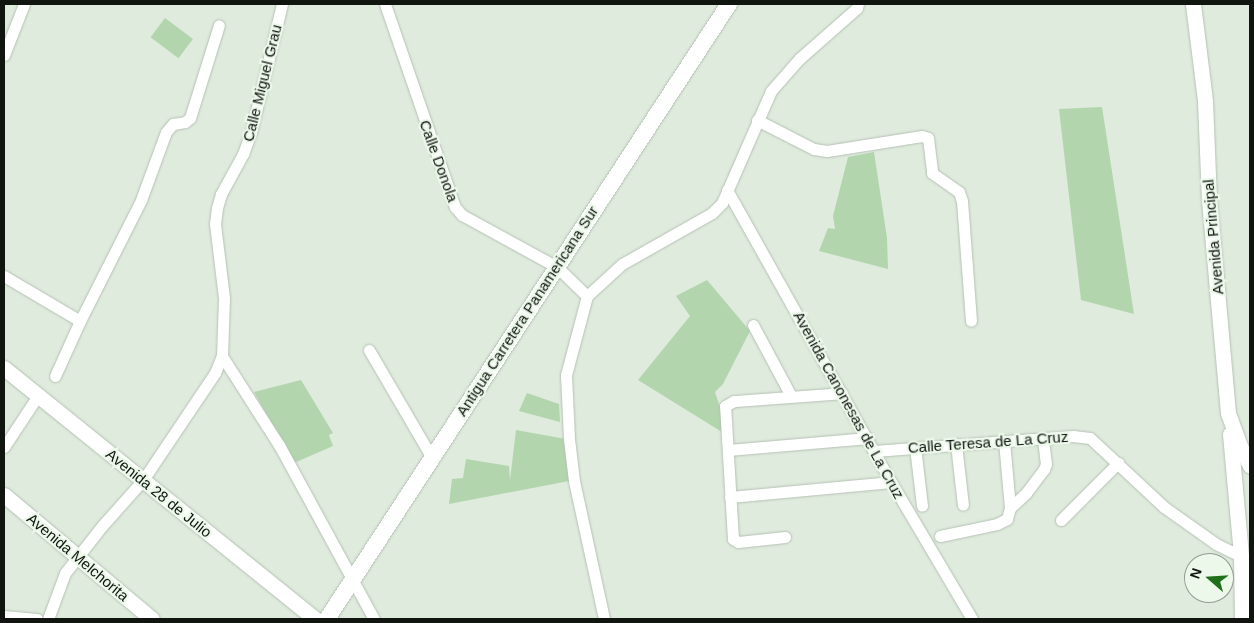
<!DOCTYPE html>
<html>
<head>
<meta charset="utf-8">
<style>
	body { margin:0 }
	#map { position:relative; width:1254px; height:623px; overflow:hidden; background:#dfebdd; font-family:Arial,sans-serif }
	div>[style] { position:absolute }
	.green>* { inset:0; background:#b2d5ae; transform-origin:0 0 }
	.roads { filter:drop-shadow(0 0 1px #b5c1b4) drop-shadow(0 0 1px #b5c1b4) }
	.minor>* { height:11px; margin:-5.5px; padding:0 5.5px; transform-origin:5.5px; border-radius:5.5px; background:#fff }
	.major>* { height:15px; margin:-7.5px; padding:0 7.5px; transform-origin:7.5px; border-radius:7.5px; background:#fff }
	.highway>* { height:16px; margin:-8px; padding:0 8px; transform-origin:8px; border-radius:8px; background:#fff }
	span { translate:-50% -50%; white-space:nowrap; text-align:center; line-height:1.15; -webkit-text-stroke:4.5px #ecf8ea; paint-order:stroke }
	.street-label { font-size:15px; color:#101510 }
	.frame { position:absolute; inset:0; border:5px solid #101510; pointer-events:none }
	.north { position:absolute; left:1184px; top:553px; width:50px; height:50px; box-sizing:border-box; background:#ecf8ea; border:1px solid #949d93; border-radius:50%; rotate:289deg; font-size:14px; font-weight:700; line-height:20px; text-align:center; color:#101510 }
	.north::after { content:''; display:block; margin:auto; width:18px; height:22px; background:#1f7119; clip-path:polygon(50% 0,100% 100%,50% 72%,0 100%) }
</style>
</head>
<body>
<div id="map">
	<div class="green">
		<i style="left:165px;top:18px;width:35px;height:24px;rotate:37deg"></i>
		<i style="clip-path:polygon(1102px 107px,1134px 314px,1081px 300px,1059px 109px)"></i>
		<i style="clip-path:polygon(874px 152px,887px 238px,888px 269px,819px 251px,828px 228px,835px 229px,833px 216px,848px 157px)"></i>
		<i style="clip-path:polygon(707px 280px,750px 331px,723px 384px,715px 392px,730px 437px,638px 380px,690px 316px,676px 296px)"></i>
		<i style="clip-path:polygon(301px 380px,333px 433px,329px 435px,333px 446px,294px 463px,254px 392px)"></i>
		<i style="clip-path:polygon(527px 393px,559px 404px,560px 422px,519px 411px)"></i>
		<i style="clip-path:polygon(516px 430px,566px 439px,569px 481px,449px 504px,452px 479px,463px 478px,466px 459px,509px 466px,510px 480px)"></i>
	</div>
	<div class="roads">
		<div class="minor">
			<i style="left:385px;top:4px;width:215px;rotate:71deg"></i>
			<i style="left:455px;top:207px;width:11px;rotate:49deg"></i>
			<i style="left:462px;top:215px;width:108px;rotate:28.7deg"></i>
			<i style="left:557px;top:267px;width:42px;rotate:44deg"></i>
			<i style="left:4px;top:55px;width:55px;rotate:-68.6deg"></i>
			<i style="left:757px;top:120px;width:64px;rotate:27deg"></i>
			<i style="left:814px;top:149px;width:13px;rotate:9deg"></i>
			<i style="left:827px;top:151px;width:96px;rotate:-9deg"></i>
			<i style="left:922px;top:136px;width:6px;rotate:18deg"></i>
			<i style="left:928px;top:138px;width:35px;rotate:83deg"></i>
			<i style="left:932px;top:173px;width:33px;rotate:35deg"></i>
			<i style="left:959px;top:192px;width:9px;rotate:72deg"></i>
			<i style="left:962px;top:201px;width:120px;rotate:85.7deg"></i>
			<i style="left:727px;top:190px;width:335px;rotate:60.7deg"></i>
			<i style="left:891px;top:482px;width:159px;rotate:59.4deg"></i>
			<i style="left:4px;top:276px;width:88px;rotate:30.6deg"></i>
			<i style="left:587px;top:296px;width:47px;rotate:-42.4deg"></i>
			<i style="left:622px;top:264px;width:103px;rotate:-29.5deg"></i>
			<i style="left:712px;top:213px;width:14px;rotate:-45deg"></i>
			<i style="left:722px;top:203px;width:122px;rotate:-66.4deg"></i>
			<i style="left:771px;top:91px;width:43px;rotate:-48.8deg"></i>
			<i style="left:799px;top:59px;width:77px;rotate:-41.3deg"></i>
			<i style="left:857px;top:8px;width:4px;rotate:-76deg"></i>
			<i style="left:587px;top:296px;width:82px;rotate:104.9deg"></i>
			<i style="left:566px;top:375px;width:64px;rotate:87.3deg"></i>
			<i style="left:569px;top:439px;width:42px;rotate:83.2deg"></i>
			<i style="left:574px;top:481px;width:141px;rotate:77.7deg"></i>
			<i style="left:753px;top:325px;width:81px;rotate:61.8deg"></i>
			<i style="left:369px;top:350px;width:125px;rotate:59.7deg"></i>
			<i style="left:222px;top:356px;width:106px;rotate:57.4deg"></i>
			<i style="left:279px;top:445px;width:198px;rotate:61.4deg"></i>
			<i style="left:55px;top:376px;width:60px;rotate:-65.6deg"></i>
			<i style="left:80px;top:321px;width:136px;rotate:-63.2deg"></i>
			<i style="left:141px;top:200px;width:72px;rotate:-69.8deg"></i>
			<i style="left:166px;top:132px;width:11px;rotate:-49deg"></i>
			<i style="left:173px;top:124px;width:12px;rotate:-9deg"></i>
			<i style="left:185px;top:122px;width:6px;rotate:-39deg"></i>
			<i style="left:190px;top:118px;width:97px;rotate:-72.7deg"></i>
			<i style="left:956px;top:444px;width:61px;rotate:83.5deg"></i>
			<i style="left:4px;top:447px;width:60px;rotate:-56.6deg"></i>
			<i style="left:915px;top:447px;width:59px;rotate:83.2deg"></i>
			<i style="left:728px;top:450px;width:141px;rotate:-4.9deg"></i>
			<i style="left:874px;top:451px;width:200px;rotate:-4.3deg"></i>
			<i style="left:1073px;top:436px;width:17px;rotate:7deg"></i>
			<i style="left:1090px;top:438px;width:101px;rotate:43deg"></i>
			<i style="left:1164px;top:507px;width:64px;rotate:35.4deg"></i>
			<i style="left:1216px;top:544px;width:28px;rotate:26deg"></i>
			<i style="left:730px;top:497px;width:162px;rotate:-5.3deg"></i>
			<i style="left:1010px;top:508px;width:22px;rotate:-43deg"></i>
			<i style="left:1026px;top:493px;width:30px;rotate:-53deg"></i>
			<i style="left:1044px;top:469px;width:5px;rotate:-68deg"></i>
			<i style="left:1046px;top:464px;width:26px;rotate:-97deg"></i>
			<i style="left:1061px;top:520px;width:81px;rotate:-45deg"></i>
			<i style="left:940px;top:536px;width:58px;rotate:-11.9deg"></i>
			<i style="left:997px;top:524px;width:11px;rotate:-27deg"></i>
			<i style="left:1007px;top:519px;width:11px;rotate:-75deg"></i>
			<i style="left:1010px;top:508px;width:67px;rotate:-95.1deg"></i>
			<i style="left:785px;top:537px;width:47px;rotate:173.9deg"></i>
			<i style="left:738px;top:542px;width:6px;rotate:-149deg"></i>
			<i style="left:733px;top:539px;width:133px;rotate:-93.4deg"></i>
			<i style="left:725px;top:406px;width:10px;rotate:-29deg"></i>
			<i style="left:734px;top:401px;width:108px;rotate:-4.2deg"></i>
			<i style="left:4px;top:616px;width:33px;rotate:5deg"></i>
			<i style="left:48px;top:619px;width:49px;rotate:-69.7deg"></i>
			<i style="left:65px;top:573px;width:60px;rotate:-51.8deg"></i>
			<i style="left:102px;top:526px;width:62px;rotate:-48.3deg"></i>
			<i style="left:143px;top:480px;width:129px;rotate:-56.1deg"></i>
			<i style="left:215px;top:373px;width:18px;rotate:-68deg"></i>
			<i style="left:222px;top:356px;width:58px;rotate:-88deg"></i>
			<i style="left:224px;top:298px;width:75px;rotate:-96.9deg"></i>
			<i style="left:215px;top:224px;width:16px;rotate:-83deg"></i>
			<i style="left:217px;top:208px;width:15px;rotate:-74deg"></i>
			<i style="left:221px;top:194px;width:46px;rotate:-61.2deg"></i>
			<i style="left:243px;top:154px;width:23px;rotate:-70deg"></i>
			<i style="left:251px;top:132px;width:132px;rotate:-76.4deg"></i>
		</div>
		<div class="major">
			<i style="left:1193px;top:4px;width:98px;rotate:82.9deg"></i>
			<i style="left:1205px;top:101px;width:99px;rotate:87.7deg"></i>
			<i style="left:1209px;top:200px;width:214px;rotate:84.9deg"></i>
			<i style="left:1228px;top:413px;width:35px;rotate:70deg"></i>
			<i style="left:1240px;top:446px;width:22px;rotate:63deg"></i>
			<i style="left:4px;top:368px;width:400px;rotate:38.9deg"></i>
			<i style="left:1230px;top:434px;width:122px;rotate:84.8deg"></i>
			<i style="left:1241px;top:556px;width:63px;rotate:89.1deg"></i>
			<i style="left:4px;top:495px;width:193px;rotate:40deg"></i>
		</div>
		<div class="highway">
			<i style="left:327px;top:619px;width:735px;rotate:-56.83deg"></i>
		</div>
	</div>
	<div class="street-label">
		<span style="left:262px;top:83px;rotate:-76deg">Calle Miguel Grau</span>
		<span style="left:439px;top:161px;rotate:70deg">Calle Donola</span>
		<span style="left:1213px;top:237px;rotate:-95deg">Avenida Principal</span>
		<span style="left:527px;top:311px;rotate:-57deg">Antigua Carretera Panamericana Sur</span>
		<span style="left:849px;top:405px;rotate:61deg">Avenida Canonesas de La Cruz</span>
		<span style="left:988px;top:442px;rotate:-4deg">Calle Teresa de La Cruz</span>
		<span style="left:159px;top:493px;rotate:39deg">Avenida 28 de Julio</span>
		<span style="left:78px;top:557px;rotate:40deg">Avenida Melchorita</span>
	</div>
	<div class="frame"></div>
	<div class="north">N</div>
</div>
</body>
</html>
